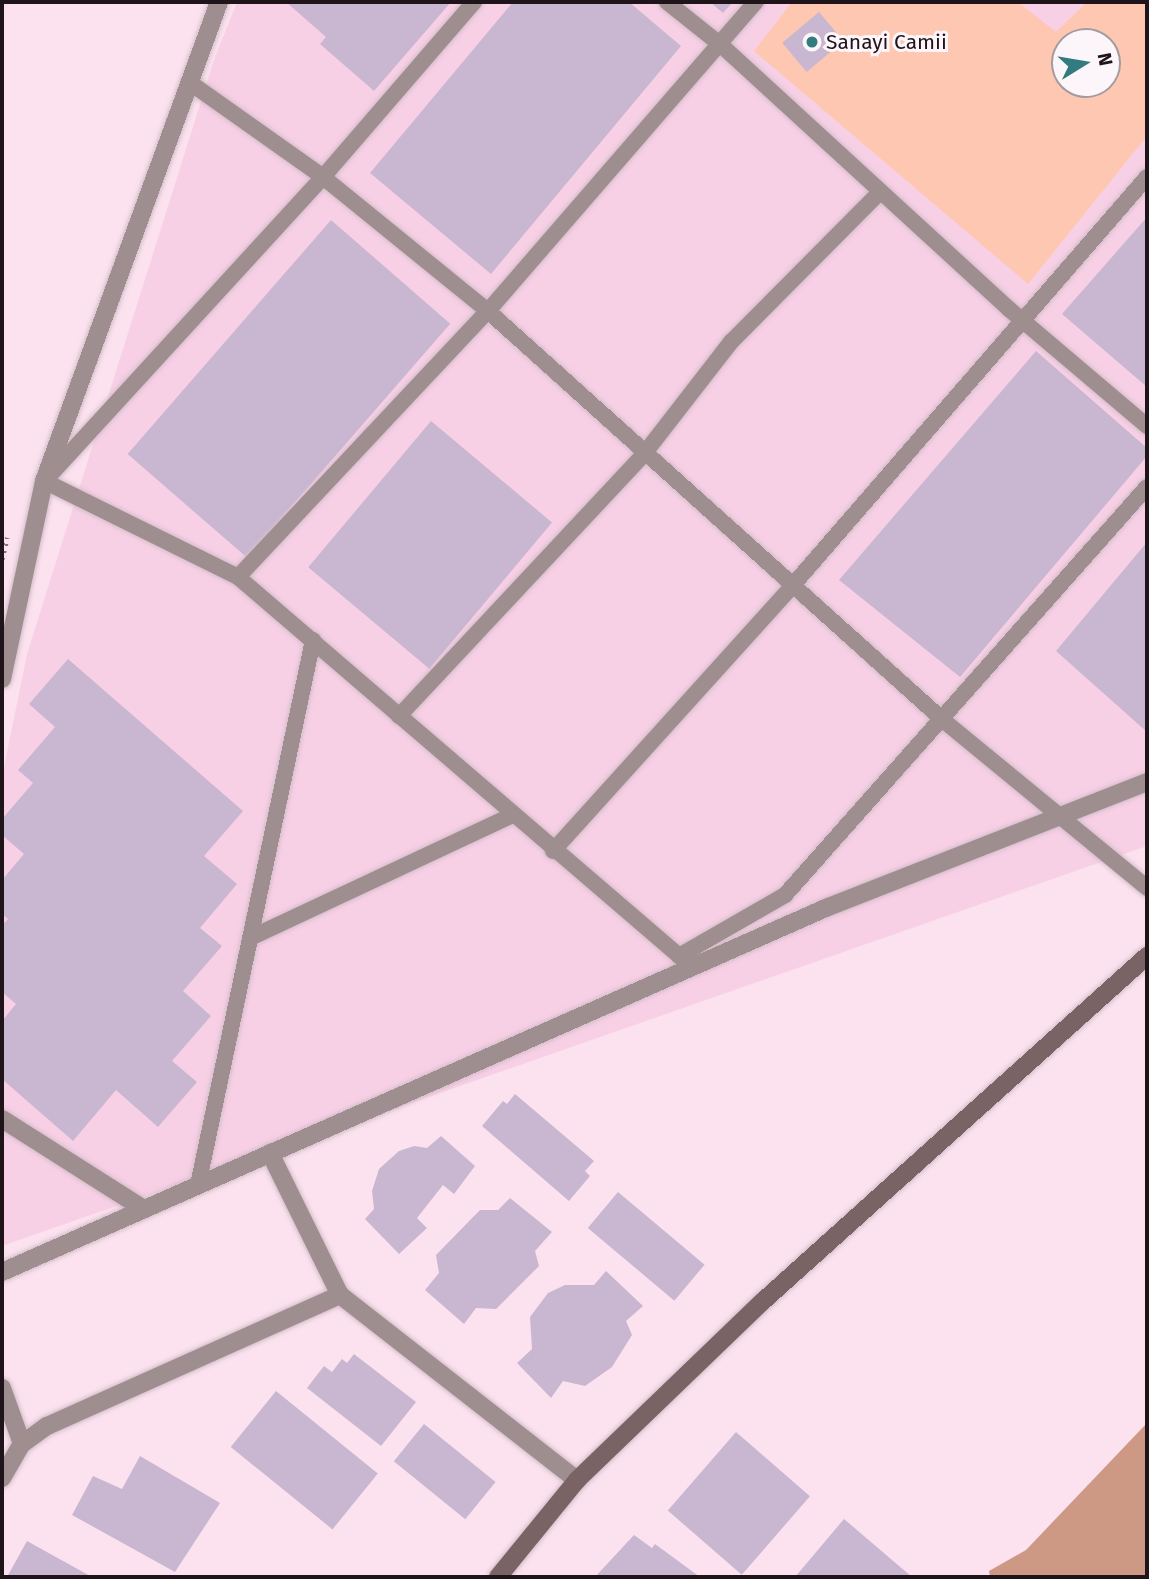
<!DOCTYPE html>
<html>
<head>
<meta charset="utf-8">
<style>
	body { margin:0 }
	#map { position:relative; width:1149px; height:1579px; overflow:hidden; background:#fce2ef; font-family:"Fira Sans",sans-serif }
	div>[style] { position:absolute }
	.built>* { inset:0; background:#f8d0e6 }
	.green>* { inset:0; background:#fdc7b1 }
	.forest>* { inset:0; background:#cd9984 }
	.building>* { inset:0; background:#c9b6d1; transform-origin:0 0 }
	.path>* { height:4.5px; margin-top:-2.25px; transform-origin:0; background:repeating-linear-gradient(90deg,#85737c 0 2px,transparent 0 7px) }
	.roads { filter:drop-shadow(0 0 2px #d4bdc9) drop-shadow(0 0 2px #d4bdc9) }
	.lane>* { height:16px; margin:-8px; padding:0 8px; transform-origin:8px; border-radius:8px; background:#9e8e8f }
	.street>* { height:18px; margin:-9px; padding:0 9px; transform-origin:9px; border-radius:9px; background:#9e8e8f }
	.secondary>* { height:18px; margin:-9px; padding:0 9px; transform-origin:9px; border-radius:9px; background:#796364 }
	.dots>* { width:19px; height:19px; translate:-50% -50%; box-sizing:border-box; border:4px solid #fcf5f9; border-radius:50% }
	span { translate:-50% -50%; white-space:nowrap; text-align:center; line-height:1.15; -webkit-text-stroke:6px #fcf5f9; paint-order:stroke }
	.poi-label { font-size:21px; color:#1f141a }
	.left { translate:0 -50%; text-align:left }
	.frame { position:absolute; inset:0; border:4px solid #1f141a; pointer-events:none }
	.north { position:absolute; left:1051px; top:28px; width:70px; height:70px; box-sizing:border-box; background:#fcf5f9; border:2px solid #a49ba0; border-radius:50%; rotate:79deg; font-size:19px; font-weight:700; line-height:28px; text-align:center; color:#1f141a }
	.north::after { content:''; display:block; margin:auto; width:24px; height:32px; background:#327b7f; clip-path:polygon(50% 0,100% 100%,50% 72%,0 100%) }
</style>
</head>
<body>
<div id="map">
	<div class="built">
		<i style="clip-path:polygon(evenodd,237px 2px,1147px 2px,1147px 846px,2px 1246px,2px 777px,27px 654px,214px 60px,237px 2px,1065px 42px,1107px 42px,1107px 84px,1065px 84px,1065px 42px)"></i>
	</div>
	<div class="green">
		<i style="clip-path:polygon(evenodd,792px 2px,1018px 2px,1056px 32px,1087px 2px,1147px 2px,1147px 136px,1028px 284px,754px 51px,792px 2px,1065px 42px,1107px 42px,1107px 84px,1065px 84px,1065px 42px)"></i>
	</div>
	<div class="forest">
		<i style="clip-path:polygon(1147px 1423px,1147px 1577px,990px 1577px,989px 1571px,1026px 1550px)"></i>
	</div>
	<div class="building">
		<i style="clip-path:polygon(286px 2px,451px 2px,374px 91px,320px 44px,326px 37px)"></i>
		<i style="clip-path:polygon(513px 2px,629px 2px,681px 46px,491px 274px,370px 173px)"></i>
		<i style="clip-path:polygon(710px 2px,733px 2px,723px 13px)"></i>
		<i style="left:819px;top:12px;width:38px;height:48px;rotate:50deg"></i>
		<i style="clip-path:polygon(1147px 217px,1147px 387px,1062px 314px)"></i>
		<i style="left:331px;top:220px;width:158px;height:310px;rotate:41deg"></i>
		<i style="clip-path:polygon(1036px 351px,1147px 448px,1147px 456px,960px 677px,839px 580px)"></i>
		<i style="left:431px;top:421px;width:158px;height:191px;rotate:40deg"></i>
		<i style="clip-path:polygon(1147px 542px,1147px 732px,1056px 651px)"></i>
		<i style="clip-path:polygon(68px 659px,243px 811px,204px 856px,237px 884px,200px 928px,222px 946px,183px 991px,211px 1016px,172px 1061px,197px 1082px,158px 1127px,116px 1090px,73px 1141px,2px 1079px,2px 1021px,16px 1004px,2px 992px,2px 925px,8px 919px,2px 914px,2px 880px,24px 854px,2px 835px,2px 819px,33px 783px,18px 770px,55px 727px,29px 704px)"></i>
		<i style="clip-path:polygon(515px 1094px,594px 1161px,585px 1171px,590px 1176px,569px 1201px,482px 1126px,503px 1101px,507px 1104px)"></i>
		<i style="clip-path:polygon(441px 1136px,475px 1166px,454px 1194px,443px 1185px,417px 1218px,427px 1228px,399px 1254px,365px 1219px,374px 1209px,372px 1191px,379px 1169px,399px 1151px,414px 1146px,427px 1148px)"></i>
		<i style="left:618px;top:1192px;width:113px;height:47px;rotate:40deg"></i>
		<i style="clip-path:polygon(510px 1198px,552px 1232px,535px 1251px,539px 1266px,496px 1309px,476px 1308px,464px 1324px,425px 1290px,439px 1273px,436px 1255px,480px 1210px,498px 1210px)"></i>
		<i style="clip-path:polygon(606px 1271px,643px 1306px,626px 1321px,632px 1335px,612px 1367px,585px 1386px,563px 1381px,551px 1398px,517px 1363px,532px 1349px,530px 1317px,548px 1293px,565px 1285px,594px 1285px)"></i>
		<i style="clip-path:polygon(354px 1354px,416px 1402px,381px 1446px,307px 1388px,324px 1366px,332px 1372px,342px 1359px,347px 1363px)"></i>
		<i style="left:276px;top:1391px;width:131px;height:72px;rotate:39deg"></i>
		<i style="left:424px;top:1424px;width:92px;height:48px;rotate:39deg"></i>
		<i style="left:736px;top:1432px;width:98px;height:104px;rotate:41deg"></i>
		<i style="clip-path:polygon(140px 1456px,220px 1503px,175px 1572px,72px 1515px,93px 1476px,122px 1489px)"></i>
		<i style="clip-path:polygon(844px 1519px,912px 1577px,795px 1577px)"></i>
		<i style="clip-path:polygon(634px 1535px,652px 1548px,655px 1544px,700px 1577px,595px 1577px)"></i>
		<i style="clip-path:polygon(27px 1541px,92px 1577px,7px 1577px)"></i>
	</div>
	<div class="path">
		<i style="left:2px;top:559px;width:22px;rotate:-77deg"></i>
	</div>
	<div class="roads">
		<div class="lane">
			<i style="left:474px;top:2px;width:231px;rotate:130.8deg"></i>
			<i style="left:323px;top:177px;width:413px;rotate:132.5deg"></i>
			<i style="left:44px;top:481px;width:216px;rotate:26.3deg"></i>
			<i style="left:238px;top:577px;width:599px;rotate:40.66deg"></i>
			<i style="left:667px;top:2px;width:69px;rotate:38.5deg"></i>
			<i style="left:721px;top:45px;width:391px;rotate:42.5deg"></i>
			<i style="left:1009px;top:309px;width:181px;rotate:40.3deg"></i>
			<i style="left:189px;top:82px;width:164px;rotate:35.3deg"></i>
			<i style="left:323px;top:177px;width:213px;rotate:39.1deg"></i>
			<i style="left:488px;top:311px;width:613px;rotate:41.96deg"></i>
			<i style="left:944px;top:721px;width:263px;rotate:39.4deg"></i>
			<i style="left:238px;top:577px;width:365px;rotate:-46.8deg"></i>
			<i style="left:488px;top:311px;width:409px;rotate:-49.1deg"></i>
			<i style="left:399px;top:716px;width:359px;rotate:-46.9deg"></i>
			<i style="left:644px;top:454px;width:142px;rotate:-52.2deg"></i>
			<i style="left:731px;top:342px;width:210px;rotate:-45.2deg"></i>
			<i style="left:553px;top:851px;width:358px;rotate:-47.9deg"></i>
			<i style="left:793px;top:585px;width:540px;rotate:-49.05deg"></i>
			<i style="left:250px;top:938px;width:290px;rotate:-25.1deg"></i>
			<i style="left:679px;top:956px;width:122px;rotate:-29.9deg"></i>
			<i style="left:785px;top:895px;width:545px;rotate:-48.42deg"></i>
			<i style="left:198px;top:1185px;width:557px;rotate:-78.08deg"></i>
		</div>
		<div class="street">
			<i style="left:2px;top:679px;width:202px;rotate:-78deg"></i>
			<i style="left:44px;top:481px;width:510px;rotate:-69.93deg"></i>
			<i style="left:2px;top:1119px;width:168px;rotate:32.4deg"></i>
			<i style="left:270px;top:1153px;width:158px;rotate:63.8deg"></i>
			<i style="left:340px;top:1295px;width:301px;rotate:38deg"></i>
			<i style="left:2px;top:1272px;width:903px;rotate:-23.84deg"></i>
			<i style="left:828px;top:907px;width:343px;rotate:-21.4deg"></i>
			<i style="left:2px;top:1388px;width:59px;rotate:70.3deg"></i>
			<i style="left:2px;top:1478px;width:39px;rotate:-60deg"></i>
			<i style="left:22px;top:1444px;width:31px;rotate:-36deg"></i>
			<i style="left:47px;top:1426px;width:321px;rotate:-24.1deg"></i>
		</div>
		<div class="secondary">
			<i style="left:498px;top:1577px;width:125px;rotate:-50.8deg"></i>
			<i style="left:577px;top:1480px;width:257px;rotate:-43.9deg"></i>
			<i style="left:762px;top:1302px;width:518px;rotate:-41.95deg"></i>
		</div>
	</div>
	<div class="dots">
		<i style="left:812px;top:42px;background:#327b7f"></i>
	</div>
	<div class="poi-label">
		<span class="left" style="left:826px;top:42px">Sanayi Camii</span>
	</div>
	<div class="frame"></div>
	<div class="north">N</div>
</div>
</body>
</html>
